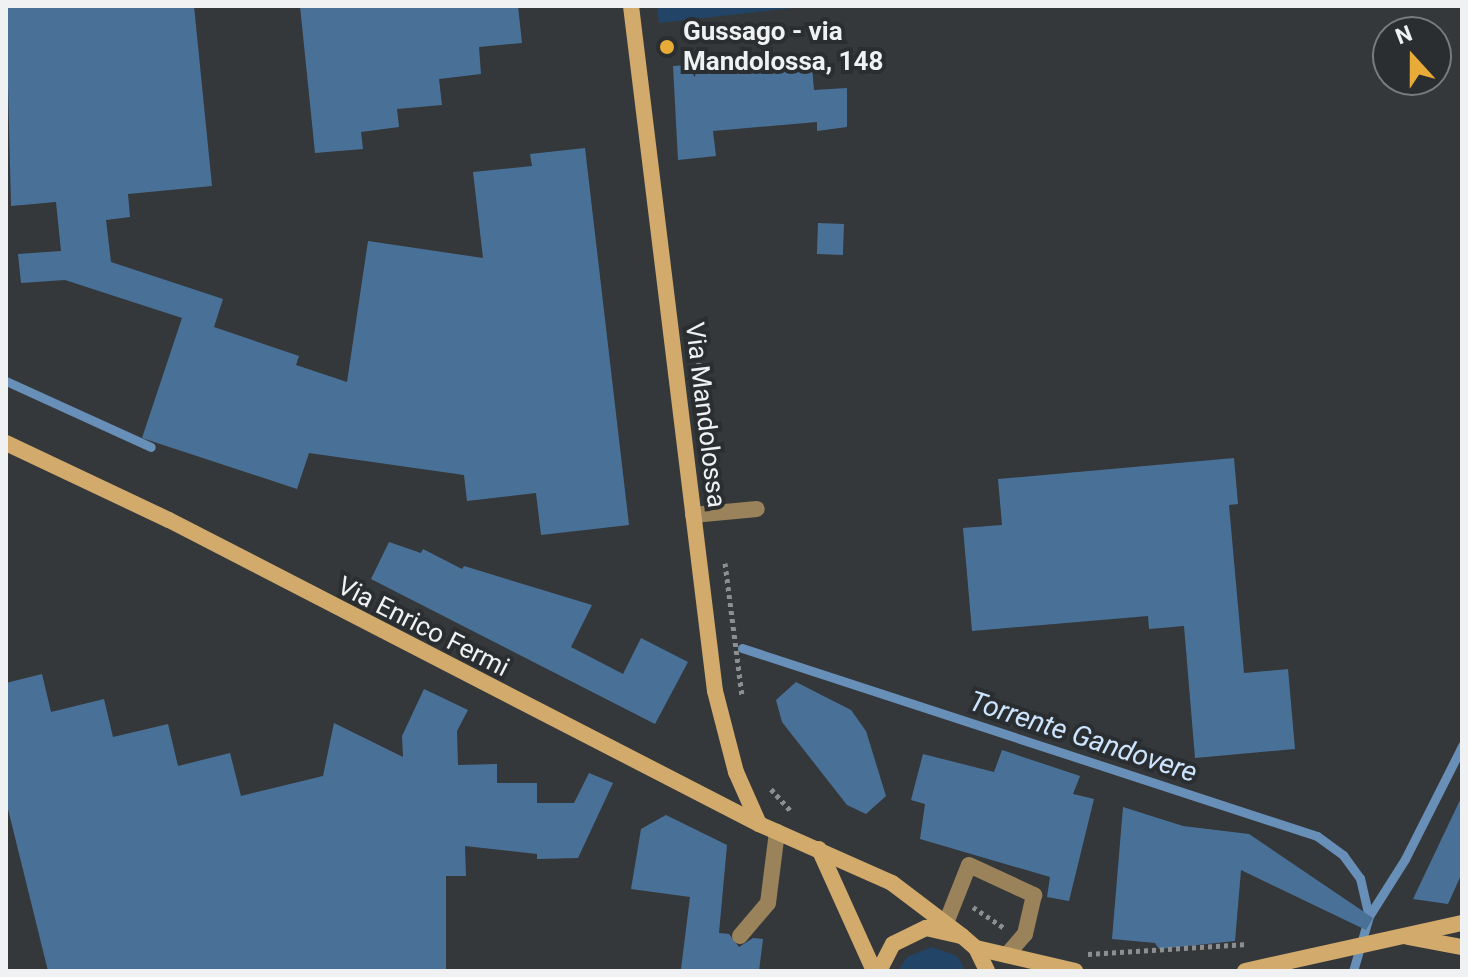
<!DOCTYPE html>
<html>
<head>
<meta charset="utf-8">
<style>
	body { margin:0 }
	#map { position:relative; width:1468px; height:977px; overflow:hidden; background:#35383a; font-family:Roboto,sans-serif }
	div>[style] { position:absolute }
	.green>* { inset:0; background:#224567 }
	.stream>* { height:9px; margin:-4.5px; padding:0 4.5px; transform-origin:4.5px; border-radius:4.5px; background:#678fb8 }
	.building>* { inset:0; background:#497198; transform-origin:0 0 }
	.path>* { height:5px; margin-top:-2.5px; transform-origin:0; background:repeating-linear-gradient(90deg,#8c8e90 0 4px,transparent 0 8px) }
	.lane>* { height:16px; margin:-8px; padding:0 8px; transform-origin:8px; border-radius:8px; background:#9a825b }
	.secondary>* { height:16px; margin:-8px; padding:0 8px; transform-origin:8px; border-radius:8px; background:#d2ab6c }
	.dots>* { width:22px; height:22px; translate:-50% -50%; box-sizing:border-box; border:4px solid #2b2e30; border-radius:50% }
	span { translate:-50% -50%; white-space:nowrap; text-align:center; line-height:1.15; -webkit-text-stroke:8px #2b2e30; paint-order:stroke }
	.poi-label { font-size:26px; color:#eff1f2; font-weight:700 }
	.left { translate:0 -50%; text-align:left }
	.street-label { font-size:26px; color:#eff1f2 }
	.water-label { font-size:28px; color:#cce4fd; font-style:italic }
	.frame { position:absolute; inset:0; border:8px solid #eff1f2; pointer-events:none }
	.north { position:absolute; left:1372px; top:16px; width:80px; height:80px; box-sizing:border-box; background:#2b2e30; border:2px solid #797c7e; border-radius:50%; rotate:339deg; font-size:22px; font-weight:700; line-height:32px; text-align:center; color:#eff1f2 }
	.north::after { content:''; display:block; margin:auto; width:28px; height:36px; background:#e8ab37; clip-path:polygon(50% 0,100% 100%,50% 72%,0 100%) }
</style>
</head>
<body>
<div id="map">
	<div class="green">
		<i style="clip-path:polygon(657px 6px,811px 6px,659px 23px)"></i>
		<i style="clip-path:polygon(932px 947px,957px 956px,966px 971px,898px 971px,907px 957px)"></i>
	</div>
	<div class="stream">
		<i style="left:6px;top:381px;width:159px;rotate:24.5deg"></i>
		<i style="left:742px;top:648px;width:605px;rotate:18.11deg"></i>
		<i style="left:1317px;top:836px;width:32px;rotate:36deg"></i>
		<i style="left:1343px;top:855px;width:29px;rotate:54deg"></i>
		<i style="left:1360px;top:878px;width:39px;rotate:77deg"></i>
		<i style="left:1369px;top:916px;width:57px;rotate:106.2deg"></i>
		<i style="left:1369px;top:916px;width:67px;rotate:-57.7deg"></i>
		<i style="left:1405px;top:859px;width:127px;rotate:-63.2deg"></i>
	</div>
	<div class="building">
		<i style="clip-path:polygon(6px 6px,194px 6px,212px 186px,128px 194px,130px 217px,106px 220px,111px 262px,223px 299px,214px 327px,299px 356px,296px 365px,347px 382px,368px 241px,483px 258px,473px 172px,532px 166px,530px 154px,585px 148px,629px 525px,541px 535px,536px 493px,467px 501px,464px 475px,309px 453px,297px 489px,142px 438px,182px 318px,65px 280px,21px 283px,18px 254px,61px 251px,56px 202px,11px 206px)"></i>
		<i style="clip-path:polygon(300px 6px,518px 6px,522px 43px,479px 47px,481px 74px,439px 79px,442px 105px,397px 109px,399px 127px,361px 132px,363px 149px,315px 153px)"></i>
		<i style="clip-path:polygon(811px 55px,814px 90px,847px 88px,847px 127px,817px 131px,817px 122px,713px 131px,716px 156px,678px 160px,673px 66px)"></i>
		<i style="left:844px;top:224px;width:31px;height:26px;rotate:92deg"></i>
		<i style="clip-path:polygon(1234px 458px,1238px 504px,1229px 505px,1244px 673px,1288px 669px,1295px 749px,1195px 758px,1184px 626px,1149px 629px,1148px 616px,972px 631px,963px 528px,1002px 525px,998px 479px)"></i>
		<i style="clip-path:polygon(389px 542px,421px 553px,423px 549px,462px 569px,464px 566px,592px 605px,571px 647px,623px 674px,641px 638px,688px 662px,655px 724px,371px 579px)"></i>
		<i style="clip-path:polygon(42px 674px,51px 712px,104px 699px,113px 737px,168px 724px,178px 766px,230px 753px,241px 796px,323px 776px,334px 723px,403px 757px,402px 736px,424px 689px,468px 710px,457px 731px,458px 765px,497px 764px,497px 783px,537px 783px,537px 803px,574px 803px,589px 773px,613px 783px,578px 858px,537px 859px,537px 854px,465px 846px,466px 876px,446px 876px,446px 971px,48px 971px,6px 801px,6px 683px)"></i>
		<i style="clip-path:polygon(796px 682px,851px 710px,866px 731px,886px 796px,866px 814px,847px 805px,782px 722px,776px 700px)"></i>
		<i style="clip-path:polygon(1002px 750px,1080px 776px,1073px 794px,1094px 799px,1069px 901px,1047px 897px,1050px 877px,920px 839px,925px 804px,911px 800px,923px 754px,994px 772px)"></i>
		<i style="clip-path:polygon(1462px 796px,1462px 873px,1448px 904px,1413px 899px)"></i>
		<i style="clip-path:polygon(1123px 807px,1183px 826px,1249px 834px,1373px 918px,1366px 930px,1241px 870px,1235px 941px,1159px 949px,1155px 943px,1112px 939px)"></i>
		<i style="clip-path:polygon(666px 815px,727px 845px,719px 933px,729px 934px,739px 947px,753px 938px,763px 939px,759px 971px,681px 969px,690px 897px,631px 889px,641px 829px)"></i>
	</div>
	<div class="path">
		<i style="left:694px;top:323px;width:64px;rotate:82.9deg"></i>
		<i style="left:725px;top:563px;width:134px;rotate:82.7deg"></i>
		<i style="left:771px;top:789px;width:30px;rotate:48deg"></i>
		<i style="left:973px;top:907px;width:37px;rotate:34deg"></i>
		<i style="left:1088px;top:954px;width:160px;rotate:-3.6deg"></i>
	</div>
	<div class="lane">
		<i style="left:693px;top:515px;width:64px;rotate:-5.4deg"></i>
		<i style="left:946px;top:923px;width:62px;rotate:-68.4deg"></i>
		<i style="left:969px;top:865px;width:72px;rotate:24.8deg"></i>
		<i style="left:1034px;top:895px;width:40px;rotate:103deg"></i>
		<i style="left:1025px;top:934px;width:28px;rotate:131deg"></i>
		<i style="left:740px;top:936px;width:43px;rotate:-49.7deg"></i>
		<i style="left:768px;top:903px;width:72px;rotate:-82.8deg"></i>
	</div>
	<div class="secondary">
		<i style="left:631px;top:6px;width:690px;rotate:83.01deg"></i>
		<i style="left:715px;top:691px;width:84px;rotate:75.5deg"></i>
		<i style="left:736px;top:772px;width:57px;rotate:66.1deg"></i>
		<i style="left:6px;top:443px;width:180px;rotate:25.3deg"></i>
		<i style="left:169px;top:520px;width:664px;rotate:27.26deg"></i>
		<i style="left:759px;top:824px;width:145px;rotate:23.9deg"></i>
		<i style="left:892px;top:883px;width:88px;rotate:37.1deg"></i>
		<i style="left:819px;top:849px;width:134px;rotate:65.7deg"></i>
		<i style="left:1408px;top:937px;width:55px;rotate:10.5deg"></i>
		<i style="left:976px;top:948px;width:102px;rotate:13.1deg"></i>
		<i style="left:879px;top:971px;width:30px;rotate:-63deg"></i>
		<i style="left:893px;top:944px;width:37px;rotate:-26deg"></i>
		<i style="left:926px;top:928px;width:37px;rotate:13deg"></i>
		<i style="left:962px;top:936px;width:18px;rotate:41deg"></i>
		<i style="left:976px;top:948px;width:25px;rotate:64deg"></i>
		<i style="left:1245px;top:971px;width:222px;rotate:-12.5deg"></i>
	</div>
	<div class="dots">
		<i style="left:667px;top:47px;background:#e8ab37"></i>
	</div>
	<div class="poi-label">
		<span class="left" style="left:683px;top:47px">Gussago - via<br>Mandolossa, 148</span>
	</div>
	<div class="street-label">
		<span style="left:705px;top:415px;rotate:83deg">Via Mandolossa</span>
		<span style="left:423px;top:627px;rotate:27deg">Via Enrico Fermi</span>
	</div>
	<div class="water-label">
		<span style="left:1083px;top:737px;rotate:18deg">Torrente Gandovere</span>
	</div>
	<div class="frame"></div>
	<div class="north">N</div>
</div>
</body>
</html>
